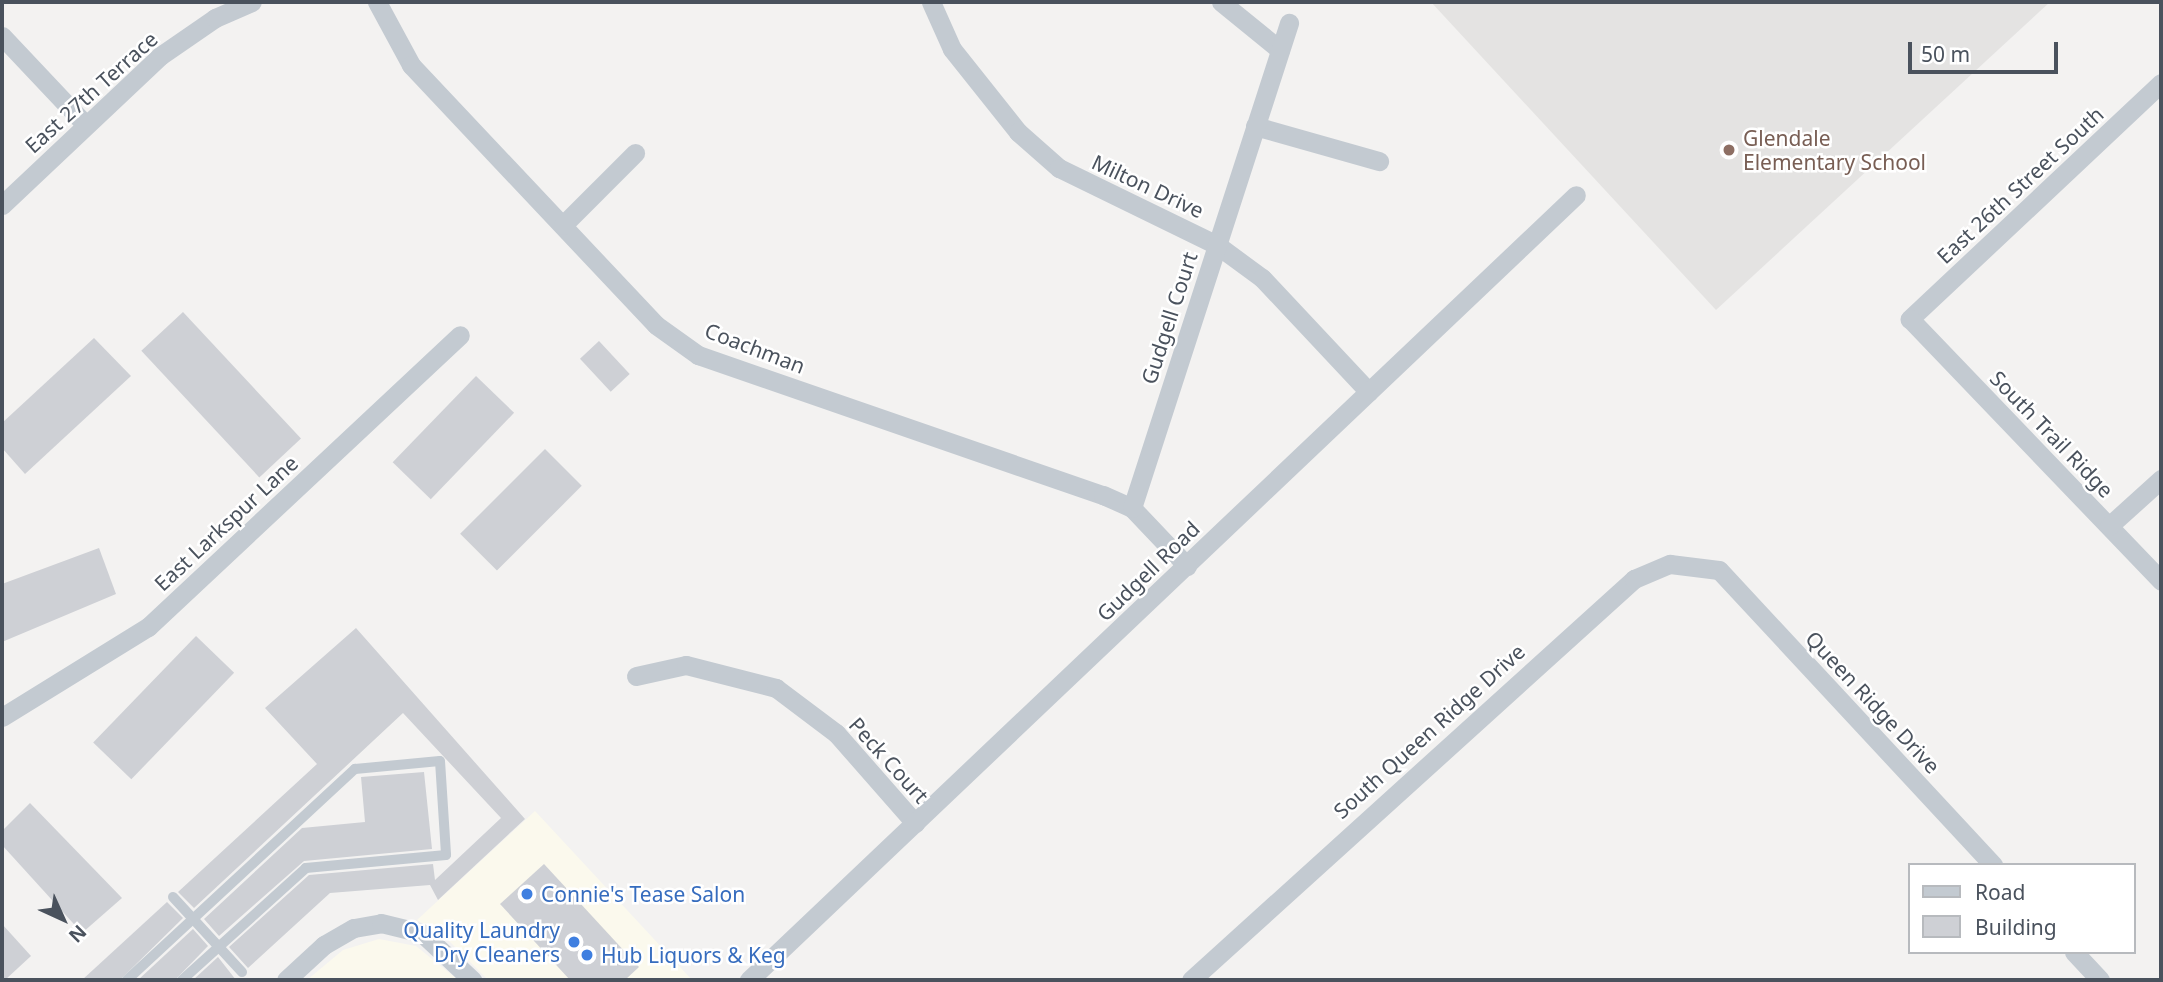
<!DOCTYPE html>
<html>
<head>
<meta charset="utf-8">
<style>
	body { margin:0 }
	#map { position:relative; width:2163px; height:982px; overflow:hidden; background:#f3f2f1; font-family:"Noto Sans",sans-serif }
	div>[style] { position:absolute }
	.commercial>* { inset:0; background:#fbf9ed }
	.education>* { inset:0; background:#e4e3e2 }
	.building>* { inset:0; background:#ced0d5; transform-origin:0 0 }
	.lane>* { height:10px; margin:-5px; padding:0 5px; transform-origin:5px; border-radius:5px; background:#c3cad1 }
	.street>* { height:19px; margin:-9.5px; padding:0 9.5px; transform-origin:9.5px; border-radius:9.5px; background:#c3cad1 }
	.dots>* { width:19px; height:19px; translate:-50% -50%; box-sizing:border-box; border:4px solid #fff; border-radius:50% }
	span { translate:-50% -50%; white-space:nowrap; text-align:center; line-height:1.15; -webkit-text-stroke:5px #fff; paint-order:stroke }
	.street-label { font-size:21px; color:#4a525d }
	.education-label { font-size:21px; color:#785e54 }
	.left { translate:0 -50%; text-align:left }
	.shop-label { font-size:21px; color:#366cbe }
	.right { translate:-100% -50%; text-align:right }
	.frame { position:absolute; inset:0; border:4px solid #4a525d; pointer-events:none }
	.legend { position:absolute; left:1908px; top:863px; width:228px; height:91px; box-sizing:border-box; background:#fff; border:2px solid #b7babe; margin:0; padding:9px 12px; list-style:none; font-size:21px; color:#4a525d }
	.legend li { display:flex; align-items:center; gap:14px; height:35px }
	.legend b { width:35px; border:2px solid #b7babe }
	.north { position:absolute; left:28px; top:884px; width:70px; height:70px; -webkit-text-stroke:5px #fff; paint-order:stroke; rotate:135deg; font-size:19px; font-weight:700; line-height:28px; text-align:center; color:#4a525d }
	.north::after { content:''; display:block; margin:auto; width:24px; height:32px; background:#4a525d; clip-path:polygon(50% 0,100% 100%,50% 72%,0 100%) }
	.scale { position:absolute; left:1908px; top:42px; width:150px; height:32px; box-sizing:border-box; border:4px solid #4a525d; border-top:0; padding-left:9px; font-size:21px; line-height:24px; white-space:nowrap; color:#4a525d; -webkit-text-stroke:5px #fff; paint-order:stroke }
</style>
</head>
<body>
<div id="map">
	<div class="commercial">
		<i style="clip-path:polygon(535px 811px,692px 980px,488px 980px,444px 936px,417px 920px)"></i>
		<i style="clip-path:polygon(379px 939px,416px 946px,458px 980px,307px 980px,343px 950px)"></i>
	</div>
	<div class="education">
		<i style="clip-path:polygon(1431px 2px,2050px 2px,1716px 310px)"></i>
	</div>
	<div class="building">
		<i style="left:183px;top:312px;width:173px;height:57px;rotate:47deg"></i>
		<i style="clip-path:polygon(94px 338px,131px 376px,25px 474px,2px 448px,2px 423px)"></i>
		<i style="left:599px;top:341px;width:45px;height:26px;rotate:47deg"></i>
		<i style="left:476px;top:376px;width:53px;height:120px;rotate:44deg"></i>
		<i style="left:545px;top:449px;width:52px;height:120px;rotate:45deg"></i>
		<i style="clip-path:polygon(99px 548px,116px 594px,2px 642px,2px 584px)"></i>
		<i style="clip-path:polygon(356px 628px,525px 819px,438px 900px,430px 885px,330px 893px,248px 968px,229px 947px,309px 875px,433px 864px,435px 880px,501px 818px,403px 713px,194px 908px,178px 892px,317px 764px,265px 708px)"></i>
		<i style="left:196px;top:636px;width:53px;height:148px;rotate:44deg"></i>
		<i style="clip-path:polygon(424px 772px,432px 849px,304px 861px,219px 936px,204px 919px,302px 828px,365px 822px,361px 777px)"></i>
		<i style="clip-path:polygon(30px 803px,122px 898px,82px 933px,2px 845px,2px 831px)"></i>
		<i style="clip-path:polygon(544px 864px,639px 967px,625px 980px,570px 980px,500px 904px)"></i>
		<i style="clip-path:polygon(167px 902px,183px 918px,120px 980px,82px 980px)"></i>
		<i style="clip-path:polygon(2px 924px,31px 956px,5px 980px,2px 980px)"></i>
		<i style="clip-path:polygon(193px 929px,208px 946px,175px 980px,138px 980px)"></i>
		<i style="clip-path:polygon(218px 957px,236px 980px,193px 980px)"></i>
	</div>
	<div class="lane">
		<i style="left:173px;top:897px;width:102px;rotate:47.4deg"></i>
		<i style="left:127px;top:980px;width:311px;rotate:-42.8deg"></i>
		<i style="left:355px;top:769px;width:85px;rotate:-5.4deg"></i>
		<i style="left:440px;top:761px;width:94px;rotate:86.3deg"></i>
		<i style="left:446px;top:855px;width:141px;rotate:174.7deg"></i>
		<i style="left:306px;top:868px;width:167px;rotate:137.9deg"></i>
	</div>
	<div class="street">
		<i style="left:377px;top:2px;width:72px;rotate:61.6deg"></i>
		<i style="left:411px;top:65px;width:357px;rotate:46.7deg"></i>
		<i style="left:656px;top:325px;width:52px;rotate:35.5deg"></i>
		<i style="left:698px;top:355px;width:429px;rotate:19.1deg"></i>
		<i style="left:1103px;top:495px;width:32px;rotate:24deg"></i>
		<i style="left:1132px;top:508px;width:80px;rotate:46.5deg"></i>
		<i style="left:931px;top:2px;width:51px;rotate:65.9deg"></i>
		<i style="left:952px;top:49px;width:106px;rotate:51.5deg"></i>
		<i style="left:1018px;top:132px;width:55px;rotate:41.3deg"></i>
		<i style="left:1059px;top:168px;width:176px;rotate:26deg"></i>
		<i style="left:1217px;top:245px;width:56px;rotate:36.3deg"></i>
		<i style="left:1262px;top:278px;width:156px;rotate:46.8deg"></i>
		<i style="left:1221px;top:2px;width:76px;rotate:39.1deg"></i>
		<i style="left:2px;top:36px;width:122px;rotate:46.7deg"></i>
		<i style="left:2161px;top:83px;width:345px;rotate:136.8deg"></i>
		<i style="left:1910px;top:319px;width:363px;rotate:46.2deg"></i>
		<i style="left:1255px;top:126px;width:129px;rotate:15.8deg"></i>
		<i style="left:2px;top:205px;width:217px;rotate:-43.3deg"></i>
		<i style="left:160px;top:56px;width:67px;rotate:-34.6deg"></i>
		<i style="left:215px;top:18px;width:40px;rotate:-23.4deg"></i>
		<i style="left:563px;top:225px;width:102px;rotate:-45deg"></i>
		<i style="left:1132px;top:508px;width:510px;rotate:-72.06deg"></i>
		<i style="left:2109px;top:526px;width:70px;rotate:-42.1deg"></i>
		<i style="left:636px;top:676px;width:51px;rotate:-12.4deg"></i>
		<i style="left:686px;top:665px;width:93px;rotate:14.3deg"></i>
		<i style="left:776px;top:688px;width:75px;rotate:36.9deg"></i>
		<i style="left:836px;top:733px;width:120px;rotate:48.7deg"></i>
		<i style="left:2px;top:717px;width:172px;rotate:-31.7deg"></i>
		<i style="left:148px;top:627px;width:427px;rotate:-43.1deg"></i>
		<i style="left:2074px;top:952px;width:38px;rotate:47deg"></i>
		<i style="left:286px;top:980px;width:52px;rotate:-42.6deg"></i>
		<i style="left:324px;top:945px;width:34px;rotate:-30deg"></i>
		<i style="left:354px;top:928px;width:27px;rotate:-10deg"></i>
		<i style="left:381px;top:923px;width:42px;rotate:13.7deg"></i>
		<i style="left:422px;top:933px;width:69px;rotate:43.2deg"></i>
		<i style="left:749px;top:980px;width:1140px;rotate:-43.51deg"></i>
		<i style="left:1191px;top:980px;width:598px;rotate:-42.15deg"></i>
		<i style="left:1634px;top:579px;width:39px;rotate:-23deg"></i>
		<i style="left:1670px;top:564px;width:49px;rotate:7deg"></i>
		<i style="left:1719px;top:570px;width:403px;rotate:47.1deg"></i>
	</div>
	<div class="dots">
		<i style="left:1729px;top:150px;background:#8d6e63"></i>
		<i style="left:527px;top:894px;background:#3f7fe0"></i>
		<i style="left:574px;top:942px;background:#3f7fe0"></i>
		<i style="left:587px;top:955px;background:#3f7fe0"></i>
	</div>
	<div class="street-label">
		<span style="left:91px;top:92px;rotate:-42deg">East 27th Terrace</span>
		<span style="left:2020px;top:185px;rotate:-43deg">East 26th Street South</span>
		<span style="left:1148px;top:186px;rotate:25deg">Milton Drive</span>
		<span style="left:1169px;top:318px;rotate:-72deg">Gudgell Court</span>
		<span style="left:755px;top:348px;rotate:21deg">Coachman</span>
		<span style="left:2052px;top:434px;rotate:46deg">South Trail Ridge</span>
		<span style="left:226px;top:523px;rotate:-43deg">East Larkspur Lane</span>
		<span style="left:1148px;top:571px;rotate:-44deg">Gudgell Road</span>
		<span style="left:1873px;top:702px;rotate:47deg">Queen Ridge Drive</span>
		<span style="left:1429px;top:731px;rotate:-42deg">South Queen Ridge Drive</span>
		<span style="left:889px;top:760px;rotate:48deg">Peck Court</span>
	</div>
	<div class="education-label">
		<span class="left" style="left:1743px;top:150px">Glendale<br>Elementary School</span>
	</div>
	<div class="shop-label">
		<span class="left" style="left:541px;top:894px">Connie's Tease Salon</span>
		<span class="right" style="left:560px;top:942px">Quality Laundry<br>Dry Cleaners</span>
		<span class="left" style="left:601px;top:955px">Hub Liquors &amp; Keg</span>
	</div>
	<div class="frame"></div>
	<ul class="legend">
	<li><b style="height:9px;background:#c3cad1"></b>Road</li>
	<li><b style="height:19px;background:#ced0d5"></b>Building</li>
	</ul>
	<div class="north">N</div>
	<div class="scale">50 m</div>
</div>
</body>
</html>
